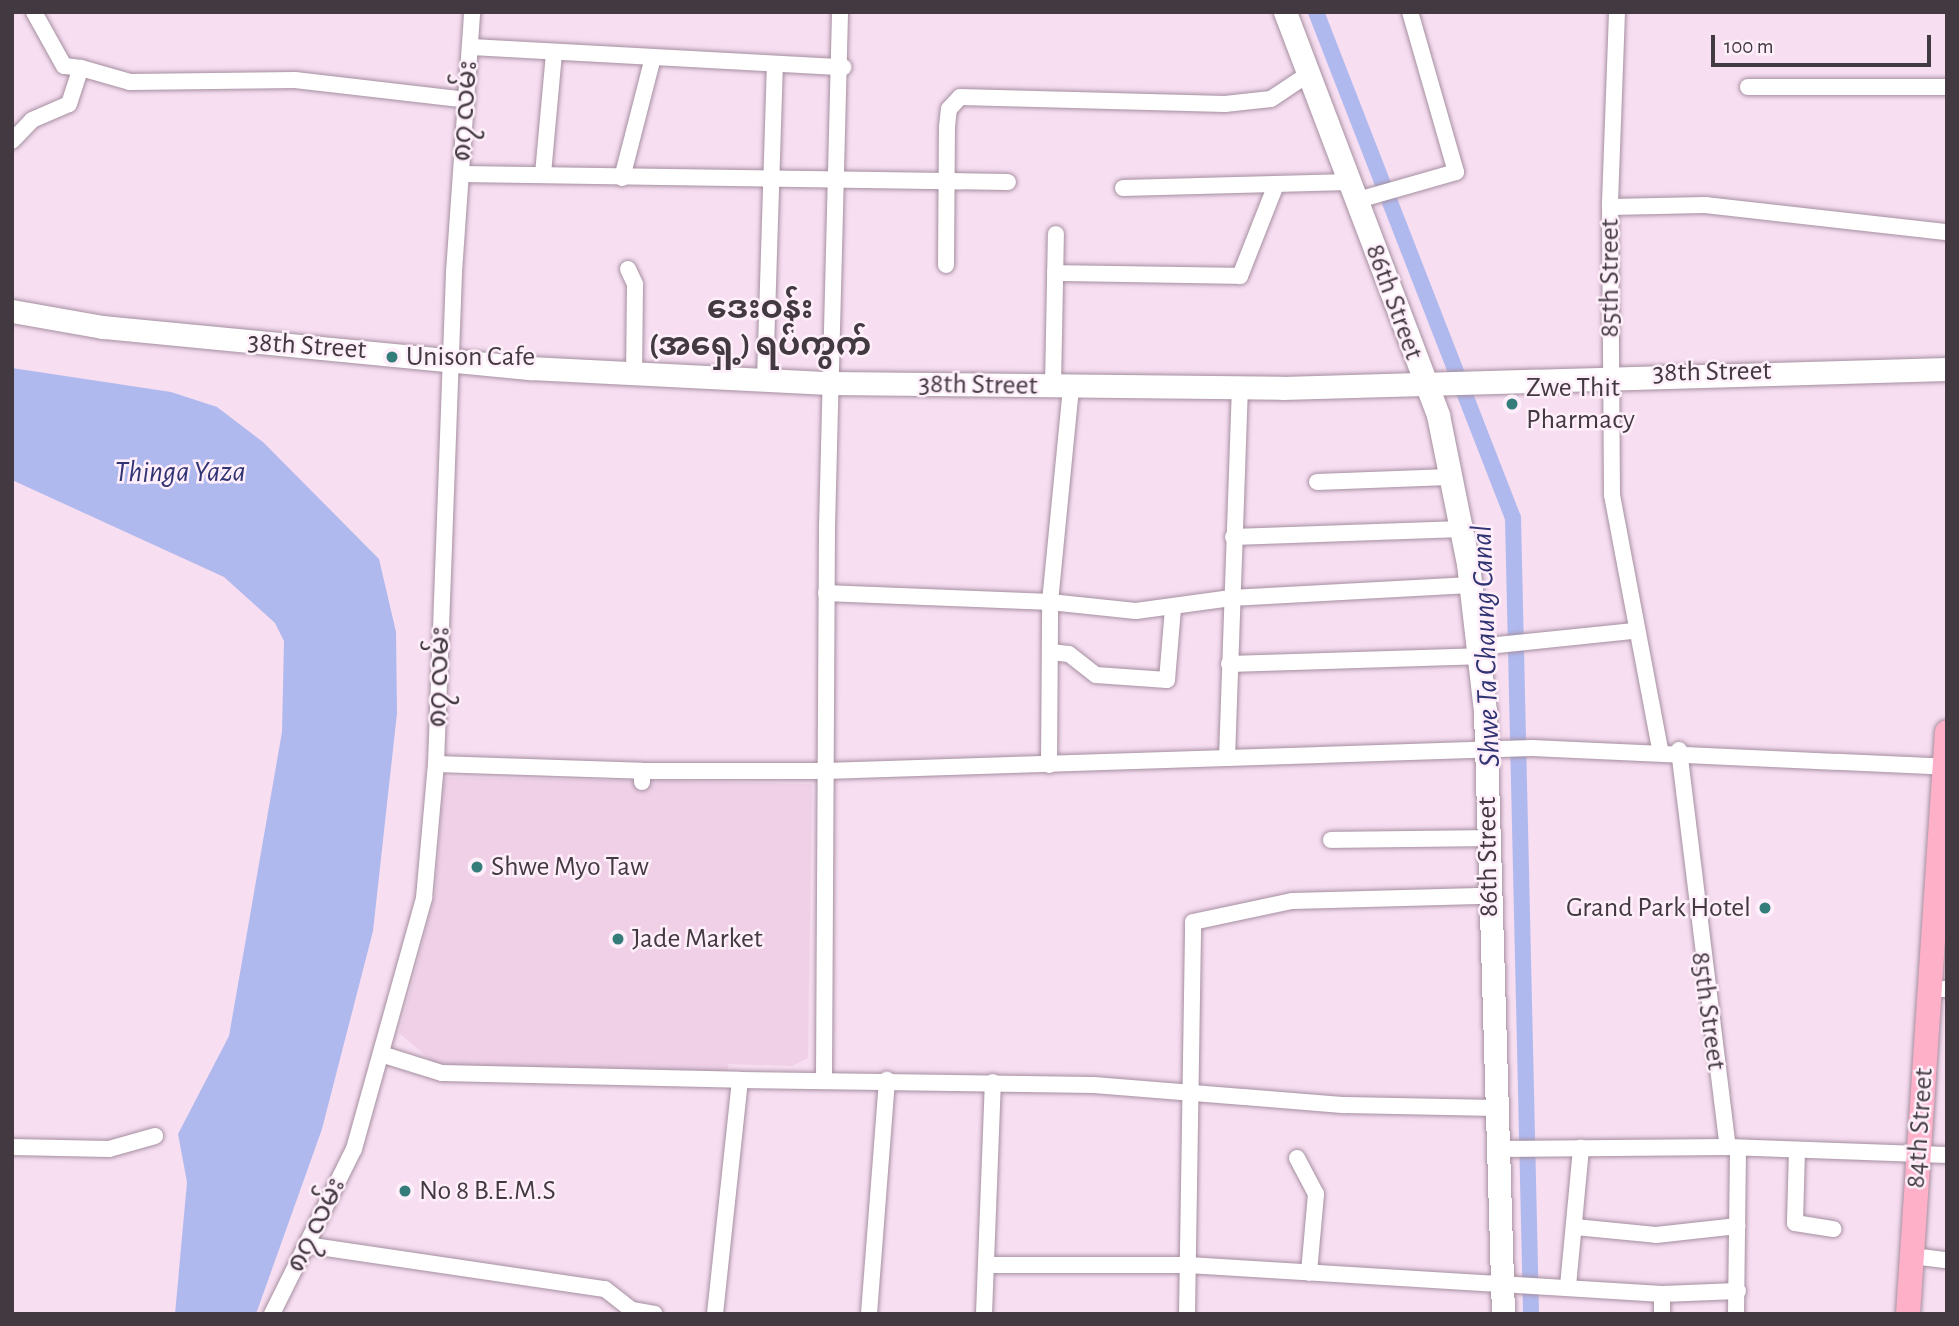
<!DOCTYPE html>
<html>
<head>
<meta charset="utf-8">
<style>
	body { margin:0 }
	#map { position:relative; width:1959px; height:1326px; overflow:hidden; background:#f7def1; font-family:"Alegreya Sans","Noto Sans Myanmar",sans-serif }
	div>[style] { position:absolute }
	.built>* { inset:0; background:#efd0e7 }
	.water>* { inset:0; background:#b0b9ee }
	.canal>* { height:16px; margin:-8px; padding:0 8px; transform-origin:8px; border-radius:8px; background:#b0b9ee }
	.roads { filter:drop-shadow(0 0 2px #a58fa0) drop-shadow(0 0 2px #a58fa0) }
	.minor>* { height:16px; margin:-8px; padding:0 8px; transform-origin:8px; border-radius:8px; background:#fff }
	.secondary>* { height:23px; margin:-11.5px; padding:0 11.5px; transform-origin:11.5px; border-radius:11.5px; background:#fff }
	.primary>* { height:24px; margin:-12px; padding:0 12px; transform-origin:12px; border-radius:12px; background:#fdb0c7 }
	.dots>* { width:19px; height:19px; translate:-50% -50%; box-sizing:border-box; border:4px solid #feeffa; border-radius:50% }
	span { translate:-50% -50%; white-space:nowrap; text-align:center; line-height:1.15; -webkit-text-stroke:5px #feeffa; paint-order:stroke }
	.street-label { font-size:28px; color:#433a41 }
	.poi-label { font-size:28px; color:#433a41 }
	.left { translate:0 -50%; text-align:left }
	.right { translate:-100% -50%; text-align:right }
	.water-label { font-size:30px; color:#313473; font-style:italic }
	.quarter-label { font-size:32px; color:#433a41; font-weight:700 }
	.frame { position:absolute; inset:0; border:14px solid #433a41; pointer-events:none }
	.scale { position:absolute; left:1711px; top:35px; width:220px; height:32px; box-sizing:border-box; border:4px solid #433a41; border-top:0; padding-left:9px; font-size:21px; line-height:24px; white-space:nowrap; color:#433a41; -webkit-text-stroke:5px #feeffa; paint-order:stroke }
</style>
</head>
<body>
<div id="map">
	<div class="built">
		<i style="clip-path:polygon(444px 777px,812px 784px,808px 1058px,792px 1066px,728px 1064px,727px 1078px,441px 1069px,399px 1033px,435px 896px)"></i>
	</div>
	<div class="water">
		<i style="clip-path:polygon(12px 368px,171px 392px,217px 407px,263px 442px,379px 559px,396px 632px,397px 713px,373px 931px,322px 1129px,256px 1314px,175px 1314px,187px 1182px,178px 1134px,229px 1036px,282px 732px,284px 641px,275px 623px,224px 577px,12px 480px)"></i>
	</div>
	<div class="canal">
		<i style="left:1316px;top:12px;width:543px;rotate:68.73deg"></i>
		<i style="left:1513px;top:518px;width:796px;rotate:88.7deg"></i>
	</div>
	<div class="roads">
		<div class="minor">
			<i style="left:1617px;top:12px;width:195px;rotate:92.1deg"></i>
			<i style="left:1610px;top:207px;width:288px;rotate:89.6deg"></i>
			<i style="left:1612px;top:495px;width:258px;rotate:79.3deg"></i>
			<i style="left:470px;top:47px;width:374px;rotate:3.1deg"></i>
			<i style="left:81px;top:68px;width:51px;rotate:15.9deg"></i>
			<i style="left:130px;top:82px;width:165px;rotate:-0.7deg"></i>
			<i style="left:295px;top:80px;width:173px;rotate:6.6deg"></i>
			<i style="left:1748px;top:87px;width:199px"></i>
			<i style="left:12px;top:141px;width:29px;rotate:-46deg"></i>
			<i style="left:32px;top:120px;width:40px;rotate:-23.4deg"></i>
			<i style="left:69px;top:104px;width:38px;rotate:-72deg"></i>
			<i style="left:81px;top:68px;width:17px;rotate:-173deg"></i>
			<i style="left:64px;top:66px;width:62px;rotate:-119.1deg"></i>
			<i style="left:461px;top:174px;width:547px;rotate:0.84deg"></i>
			<i style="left:543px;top:174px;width:122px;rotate:-84.8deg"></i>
			<i style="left:622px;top:178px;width:125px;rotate:-75.6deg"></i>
			<i style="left:1123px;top:188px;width:227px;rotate:-1.5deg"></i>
			<i style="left:1358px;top:200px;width:102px;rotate:-15.9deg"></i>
			<i style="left:1456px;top:172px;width:166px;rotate:-106deg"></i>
			<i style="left:1610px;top:207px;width:95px;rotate:-1.2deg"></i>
			<i style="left:1705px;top:205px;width:244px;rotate:6.4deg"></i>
			<i style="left:946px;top:265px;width:138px;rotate:-89.6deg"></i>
			<i style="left:947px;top:127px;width:18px;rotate:-84deg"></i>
			<i style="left:949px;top:109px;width:16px;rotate:-47deg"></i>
			<i style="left:960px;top:97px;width:265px;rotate:1.5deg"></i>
			<i style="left:1225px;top:104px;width:46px;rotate:-6.2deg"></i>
			<i style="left:1271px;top:99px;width:43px;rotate:-33.7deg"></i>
			<i style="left:628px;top:269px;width:17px;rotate:65deg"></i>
			<i style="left:635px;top:284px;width:91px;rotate:90.6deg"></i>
			<i style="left:1055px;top:273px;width:185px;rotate:0.9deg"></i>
			<i style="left:1240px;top:276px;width:96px;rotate:-68.5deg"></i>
			<i style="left:765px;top:380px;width:315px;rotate:-88.2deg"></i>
			<i style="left:1053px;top:386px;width:152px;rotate:-88.9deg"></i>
			<i style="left:1317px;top:482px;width:132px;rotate:-2.2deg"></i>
			<i style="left:1233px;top:537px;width:229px;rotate:-2deg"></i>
			<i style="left:826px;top:593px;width:224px;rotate:2.3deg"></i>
			<i style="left:1050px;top:602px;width:216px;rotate:-84.4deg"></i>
			<i style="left:1478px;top:647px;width:157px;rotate:-5.9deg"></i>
			<i style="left:1050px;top:652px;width:19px;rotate:6deg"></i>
			<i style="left:1069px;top:654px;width:34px;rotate:38deg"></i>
			<i style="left:1096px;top:675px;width:71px;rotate:4deg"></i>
			<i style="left:1167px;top:680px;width:71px;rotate:-85.2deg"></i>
			<i style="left:1229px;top:664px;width:249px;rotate:-1.8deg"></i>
			<i style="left:1679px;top:750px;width:400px;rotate:83deg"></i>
			<i style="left:1227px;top:758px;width:370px;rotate:-88deg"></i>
			<i style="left:436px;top:764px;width:206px;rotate:1.9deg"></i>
			<i style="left:642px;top:771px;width:11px;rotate:90deg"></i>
			<i style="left:1049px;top:765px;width:163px;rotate:-89.6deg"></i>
			<i style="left:1050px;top:602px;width:86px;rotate:6deg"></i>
			<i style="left:1136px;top:611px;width:96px;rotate:-7.8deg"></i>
			<i style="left:1231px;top:598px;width:240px;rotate:-3.1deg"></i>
			<i style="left:642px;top:771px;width:183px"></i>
			<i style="left:825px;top:771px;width:707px;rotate:-1.86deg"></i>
			<i style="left:1532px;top:748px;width:415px;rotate:2.6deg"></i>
			<i style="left:1331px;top:840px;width:156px;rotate:-0.7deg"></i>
			<i style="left:1928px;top:989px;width:19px"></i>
			<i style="left:381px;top:1054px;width:64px;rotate:17.3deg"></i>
			<i style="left:442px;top:1073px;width:298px;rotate:1.3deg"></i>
			<i style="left:824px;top:1078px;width:551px;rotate:-89.69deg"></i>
			<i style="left:827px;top:527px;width:515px;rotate:-88.55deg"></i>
			<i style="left:12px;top:1147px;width:97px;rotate:1.2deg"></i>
			<i style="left:109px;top:1149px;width:48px;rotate:-15.8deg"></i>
			<i style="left:1498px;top:1149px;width:230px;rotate:-0.5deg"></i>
			<i style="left:1728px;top:1147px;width:219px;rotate:2.1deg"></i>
			<i style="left:1797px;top:1150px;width:73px;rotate:91.6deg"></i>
			<i style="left:1795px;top:1223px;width:39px;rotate:9deg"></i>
			<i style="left:1297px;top:1158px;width:41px;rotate:62.2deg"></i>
			<i style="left:1316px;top:1194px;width:79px;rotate:95.1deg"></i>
			<i style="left:1575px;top:1227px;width:81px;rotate:5.6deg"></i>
			<i style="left:1656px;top:1235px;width:82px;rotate:-6.3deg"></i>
			<i style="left:306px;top:1245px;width:302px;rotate:8.4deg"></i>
			<i style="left:605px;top:1289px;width:34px;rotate:38deg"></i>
			<i style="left:632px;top:1310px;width:23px;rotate:10deg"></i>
			<i style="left:1912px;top:1256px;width:35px;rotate:7deg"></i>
			<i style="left:986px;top:1265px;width:202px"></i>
			<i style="left:1188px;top:1265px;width:475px;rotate:3.5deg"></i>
			<i style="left:1662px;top:1294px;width:76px;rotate:-2.3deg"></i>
			<i style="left:1568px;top:1286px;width:139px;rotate:-84.6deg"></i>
			<i style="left:272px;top:1314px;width:184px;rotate:-63.6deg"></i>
			<i style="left:354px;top:1149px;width:261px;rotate:-74.4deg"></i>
			<i style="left:424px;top:898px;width:135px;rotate:-84.9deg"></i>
			<i style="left:436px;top:764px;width:492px;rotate:-87.9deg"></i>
			<i style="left:454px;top:272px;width:261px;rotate:-86deg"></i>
			<i style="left:715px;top:1314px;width:235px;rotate:-83.9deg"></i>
			<i style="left:740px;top:1080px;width:354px;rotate:0.8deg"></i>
			<i style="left:1094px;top:1085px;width:252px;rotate:4.6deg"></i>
			<i style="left:1345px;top:1105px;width:151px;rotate:1.1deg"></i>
			<i style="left:869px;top:1314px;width:235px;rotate:-85.6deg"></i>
			<i style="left:984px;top:1314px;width:232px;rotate:-87.8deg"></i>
			<i style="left:1187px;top:1314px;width:392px;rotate:-89.1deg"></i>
			<i style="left:1193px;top:922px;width:101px;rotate:-12deg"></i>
			<i style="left:1292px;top:901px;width:196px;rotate:-1.5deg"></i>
			<i style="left:1662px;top:1314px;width:20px;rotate:-90deg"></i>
			<i style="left:1736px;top:1314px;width:166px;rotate:-89.3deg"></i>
		</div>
		<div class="secondary">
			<i style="left:1285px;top:12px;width:431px;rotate:69.2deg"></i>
			<i style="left:1438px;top:415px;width:152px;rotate:78.6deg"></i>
			<i style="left:1468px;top:564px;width:148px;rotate:83.4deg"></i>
			<i style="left:1485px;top:711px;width:603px;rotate:88.29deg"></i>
			<i style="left:12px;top:311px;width:92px;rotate:10deg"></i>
			<i style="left:103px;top:327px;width:429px;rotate:5.5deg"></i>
			<i style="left:530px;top:368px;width:299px;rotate:2.9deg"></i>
			<i style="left:829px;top:383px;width:453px;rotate:0.6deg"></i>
			<i style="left:1282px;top:388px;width:665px;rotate:-1.64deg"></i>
		</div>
		<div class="primary">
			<i style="left:1908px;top:1314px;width:583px;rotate:-86.17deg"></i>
		</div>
	</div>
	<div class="dots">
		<i style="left:392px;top:357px;background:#347d7a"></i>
		<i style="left:1512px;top:404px;background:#347d7a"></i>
		<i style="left:477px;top:867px;background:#347d7a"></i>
		<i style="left:1765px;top:908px;background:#347d7a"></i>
		<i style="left:618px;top:939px;background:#347d7a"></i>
		<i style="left:405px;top:1191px;background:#347d7a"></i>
	</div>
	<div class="street-label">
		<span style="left:465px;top:111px;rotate:-86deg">၈၇ လမ်း</span>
		<span style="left:1610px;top:278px;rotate:-90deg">85th Street</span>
		<span style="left:1394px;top:302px;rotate:70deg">86th Street</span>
		<span style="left:307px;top:346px;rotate:4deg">38th Street</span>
		<span style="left:1712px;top:372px;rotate:-1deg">38th Street</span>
		<span style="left:978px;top:385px;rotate:1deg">38th Street</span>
		<span style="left:439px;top:677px;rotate:-88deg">၈၇ လမ်း</span>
		<span style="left:1488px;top:857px;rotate:-91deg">86th Street</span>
		<span style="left:1708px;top:1011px;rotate:82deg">85th Street</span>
		<span style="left:1920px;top:1128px;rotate:-86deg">84th Street</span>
		<span style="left:316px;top:1225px;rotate:-64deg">၈၇ လမ်း</span>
	</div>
	<div class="poi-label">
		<span class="left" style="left:406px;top:357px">Unison Cafe</span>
		<span class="left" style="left:1526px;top:404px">Zwe Thit<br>Pharmacy</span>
		<span class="left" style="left:491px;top:867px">Shwe Myo Taw</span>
		<span class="right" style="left:1751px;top:908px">Grand Park Hotel</span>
		<span class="left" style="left:632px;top:939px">Jade Market</span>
		<span class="left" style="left:419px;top:1191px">No 8 B.E.M.S</span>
	</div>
	<div class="water-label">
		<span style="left:180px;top:472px">Thinga Yaza</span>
		<span style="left:1486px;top:646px;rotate:-92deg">Shwe Ta Chaung Canal</span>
	</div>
	<div class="quarter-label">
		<span style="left:760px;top:327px">ဒေးဝန်း<br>(အရှေ့) ရပ်ကွက်</span>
	</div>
	<div class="frame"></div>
	<div class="scale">100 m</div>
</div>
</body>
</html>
